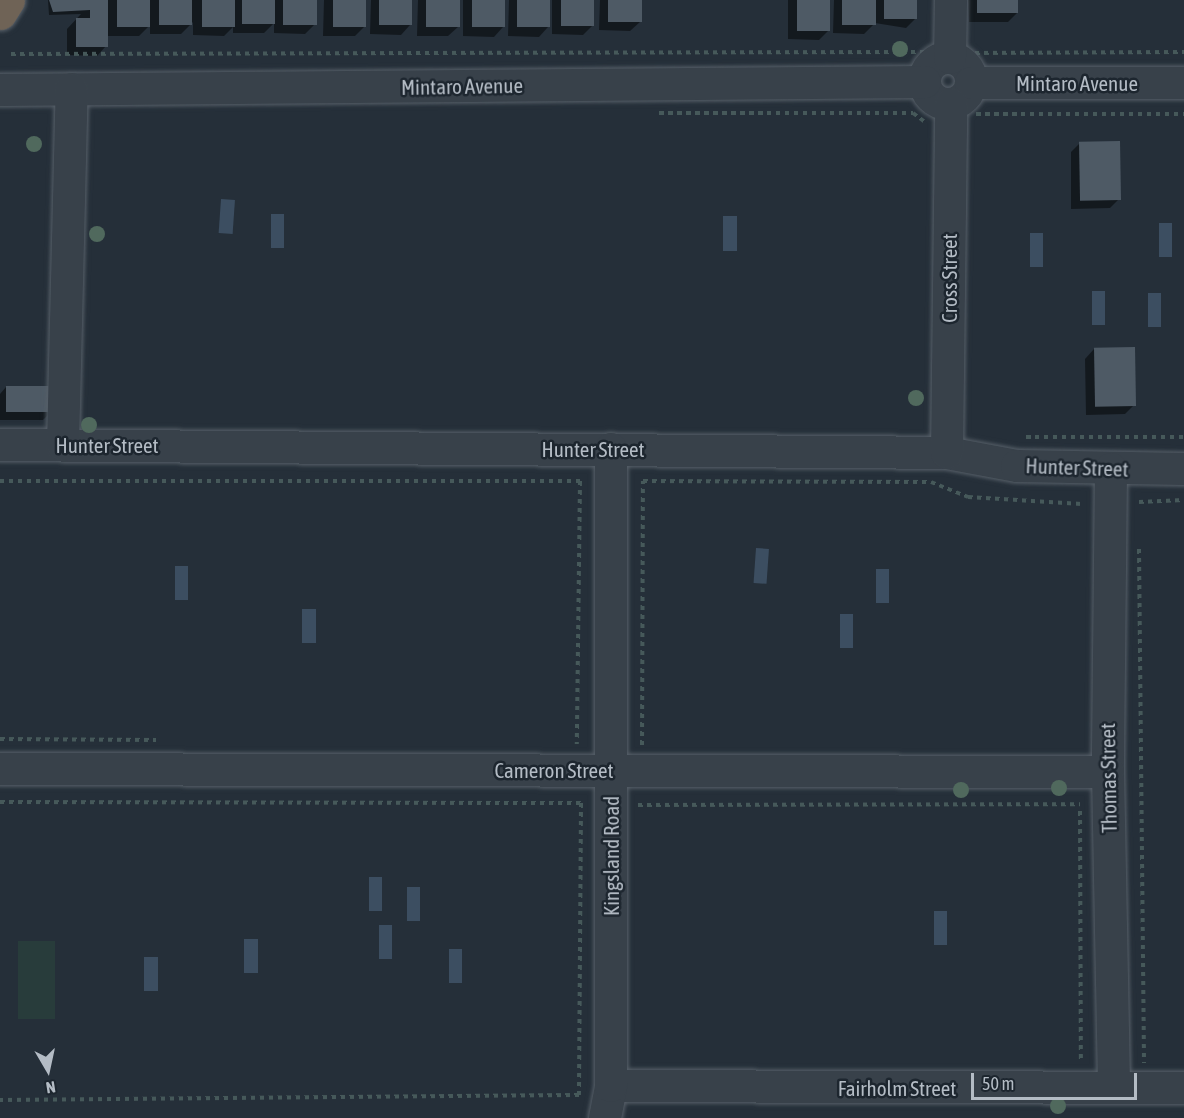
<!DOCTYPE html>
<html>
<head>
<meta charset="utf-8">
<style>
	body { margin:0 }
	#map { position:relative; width:1184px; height:1118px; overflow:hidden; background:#252f39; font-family:"Asap Condensed",sans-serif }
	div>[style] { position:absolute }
	.green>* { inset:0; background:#283c3b; transform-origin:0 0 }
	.water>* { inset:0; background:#3c4e61; transform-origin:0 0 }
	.shadow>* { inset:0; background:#0007 }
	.building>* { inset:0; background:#4e5a65; transform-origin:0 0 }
	.path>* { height:4px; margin-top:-2px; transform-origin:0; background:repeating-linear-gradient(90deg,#46595a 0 4.5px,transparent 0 9px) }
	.roads { filter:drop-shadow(0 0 2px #565f68) drop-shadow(0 0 2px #565f68) }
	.minor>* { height:32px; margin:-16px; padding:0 16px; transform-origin:16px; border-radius:16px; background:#38414a }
	.minor>.ring { margin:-16px; padding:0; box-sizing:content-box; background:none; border:32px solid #38414a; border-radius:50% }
	.highway>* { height:33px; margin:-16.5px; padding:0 16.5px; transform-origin:16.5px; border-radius:16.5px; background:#6f6356 }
	.trees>* { width:16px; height:16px; margin:-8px; border-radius:50%; background:#50695d }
	span { translate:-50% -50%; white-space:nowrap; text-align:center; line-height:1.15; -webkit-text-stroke:5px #1d262f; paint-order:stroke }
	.street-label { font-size:21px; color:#b4bcc5 }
	.north { position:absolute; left:18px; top:1040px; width:60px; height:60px; -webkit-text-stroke:4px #1d262f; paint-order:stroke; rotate:171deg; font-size:16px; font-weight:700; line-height:24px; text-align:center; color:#b4bcc5 }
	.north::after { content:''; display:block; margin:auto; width:21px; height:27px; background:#b4bcc5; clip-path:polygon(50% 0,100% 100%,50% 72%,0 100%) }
	.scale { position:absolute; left:971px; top:1073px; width:166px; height:27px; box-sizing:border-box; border:3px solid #b4bcc5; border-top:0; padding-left:8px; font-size:18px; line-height:21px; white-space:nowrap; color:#b4bcc5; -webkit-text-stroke:4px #1d262f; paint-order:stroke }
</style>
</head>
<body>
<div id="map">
	<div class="green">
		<i style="left:55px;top:941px;width:78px;height:37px;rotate:90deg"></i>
	</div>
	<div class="water">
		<i style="left:221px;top:199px;width:14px;height:34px;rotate:4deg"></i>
		<i style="left:271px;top:214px;width:13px;height:34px"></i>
		<i style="left:723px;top:216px;width:14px;height:35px"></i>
		<i style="left:1159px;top:223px;width:13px;height:34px"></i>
		<i style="left:1030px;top:233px;width:13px;height:34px"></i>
		<i style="left:1092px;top:291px;width:13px;height:34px"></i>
		<i style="left:1148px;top:293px;width:13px;height:34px"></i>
		<i style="left:756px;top:548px;width:13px;height:35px;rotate:4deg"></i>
		<i style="left:175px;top:566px;width:13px;height:34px"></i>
		<i style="left:876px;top:569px;width:13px;height:34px"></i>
		<i style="left:302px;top:609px;width:14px;height:34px"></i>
		<i style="left:840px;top:614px;width:13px;height:34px"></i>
		<i style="left:369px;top:877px;width:13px;height:34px"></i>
		<i style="left:407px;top:887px;width:13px;height:34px"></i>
		<i style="left:934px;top:911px;width:13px;height:34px"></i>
		<i style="left:379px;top:925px;width:13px;height:34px"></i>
		<i style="left:244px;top:939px;width:14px;height:34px"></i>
		<i style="left:449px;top:949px;width:13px;height:34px"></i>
		<i style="left:144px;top:957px;width:14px;height:34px"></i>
	</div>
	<div class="shadow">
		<i style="clip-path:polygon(48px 0,315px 0,314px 25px,305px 34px,274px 33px,274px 23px,264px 33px,233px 33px,233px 27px,224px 36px,193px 35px,193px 22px,181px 34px,150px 34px,150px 25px,139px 36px,106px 36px,106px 46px,97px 56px,67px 55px,67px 29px,81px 14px,49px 15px)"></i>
		<i style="clip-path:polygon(324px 0,365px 0,364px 27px,355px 36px,323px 36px)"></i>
		<i style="clip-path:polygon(371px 0,411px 0,410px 25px,401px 35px,370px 34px)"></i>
		<i style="clip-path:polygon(418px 0,458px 0,458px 27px,448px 36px,417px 36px)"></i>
		<i style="clip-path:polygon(463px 0,504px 0,503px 27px,494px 37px,463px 36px)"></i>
		<i style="clip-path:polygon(509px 0,549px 0,548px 27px,539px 37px,508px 36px)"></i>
		<i style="clip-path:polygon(552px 0,593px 0,592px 26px,583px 35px,552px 34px)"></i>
		<i style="clip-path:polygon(600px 0,640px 0,640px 22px,630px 31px,599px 30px)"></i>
		<i style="clip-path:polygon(788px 0,829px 0,828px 31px,819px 40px,788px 39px)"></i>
		<i style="clip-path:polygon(834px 0,916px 0,915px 19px,906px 28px,875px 23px,864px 34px,833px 33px)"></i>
		<i style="clip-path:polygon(968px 0,1017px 0,1017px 13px,1008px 22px,969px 22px)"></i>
		<i style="clip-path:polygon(1080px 143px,1119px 199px,1110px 208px,1071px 209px,1071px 152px)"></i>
		<i style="clip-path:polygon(1094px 349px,1134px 405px,1125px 414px,1086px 415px,1085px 359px)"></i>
		<i style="clip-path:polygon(6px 387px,52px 411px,43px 420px,0 420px,0 394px)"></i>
	</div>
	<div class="building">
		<i style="clip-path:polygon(49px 0,108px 0,108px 47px,76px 47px,76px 18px,90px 18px,90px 10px,53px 12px)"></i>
		<i style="left:117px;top:0;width:33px;height:27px"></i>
		<i style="left:159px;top:0;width:33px;height:25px"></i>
		<i style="left:202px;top:0;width:33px;height:27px"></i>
		<i style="left:242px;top:0;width:33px;height:24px"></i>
		<i style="left:283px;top:0;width:34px;height:25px"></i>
		<i style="left:333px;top:0;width:33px;height:27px"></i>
		<i style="left:379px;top:0;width:33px;height:25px"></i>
		<i style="left:426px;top:0;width:34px;height:27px"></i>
		<i style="left:472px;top:0;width:33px;height:27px"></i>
		<i style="left:517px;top:0;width:33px;height:27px"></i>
		<i style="left:561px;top:0;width:33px;height:26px"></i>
		<i style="left:608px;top:0;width:34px;height:22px"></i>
		<i style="left:797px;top:0;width:33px;height:31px"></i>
		<i style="left:842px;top:0;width:34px;height:25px"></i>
		<i style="left:884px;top:0;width:33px;height:19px"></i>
		<i style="left:977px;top:0;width:41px;height:13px"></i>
		<i style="left:1120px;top:141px;width:59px;height:41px;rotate:89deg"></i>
		<i style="left:1135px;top:347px;width:59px;height:41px;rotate:89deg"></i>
		<i style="left:6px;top:386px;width:48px;height:26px"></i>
	</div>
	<div class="path">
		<i style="left:975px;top:53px;width:209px;rotate:-0.3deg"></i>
		<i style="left:11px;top:54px;width:914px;rotate:-0.13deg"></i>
		<i style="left:659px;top:113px;width:254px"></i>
		<i style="left:913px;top:113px;width:15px;rotate:37deg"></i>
		<i style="left:976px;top:114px;width:208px"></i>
		<i style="left:1026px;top:437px;width:158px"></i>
		<i style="left:0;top:481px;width:580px"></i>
		<i style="left:580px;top:481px;width:263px;rotate:90.7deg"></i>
		<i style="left:1139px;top:502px;width:45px;rotate:-2.5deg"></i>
		<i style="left:1139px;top:549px;width:514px;rotate:89.44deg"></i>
		<i style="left:0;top:739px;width:156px;rotate:0.4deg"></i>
		<i style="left:642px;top:745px;width:264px;rotate:-89.8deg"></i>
		<i style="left:643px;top:481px;width:288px;rotate:0.2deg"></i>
		<i style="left:931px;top:482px;width:40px;rotate:22deg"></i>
		<i style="left:968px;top:497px;width:114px;rotate:3.5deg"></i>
		<i style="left:0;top:802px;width:581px;rotate:0.1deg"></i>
		<i style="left:581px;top:803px;width:292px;rotate:90.4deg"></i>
		<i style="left:579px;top:1095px;width:579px;rotate:179.51deg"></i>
		<i style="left:638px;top:805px;width:442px;rotate:-0.1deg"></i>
		<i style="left:1080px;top:811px;width:251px;rotate:89.8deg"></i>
	</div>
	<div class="roads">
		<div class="minor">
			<i class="ring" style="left:925px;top:58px;width:14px;height:14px"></i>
			<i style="left:950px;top:58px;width:58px;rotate:-89deg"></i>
			<i style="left:971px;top:83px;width:213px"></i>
			<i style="left:0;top:90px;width:925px;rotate:-0.5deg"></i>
			<i style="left:0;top:445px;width:947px;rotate:0.48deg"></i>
			<i style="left:947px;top:453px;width:71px;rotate:10.5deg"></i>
			<i style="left:1017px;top:466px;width:167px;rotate:1deg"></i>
			<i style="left:63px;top:445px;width:356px;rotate:-88.6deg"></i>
			<i style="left:947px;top:453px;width:349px;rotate:-89.3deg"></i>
			<i style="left:1111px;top:469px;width:303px;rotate:90.6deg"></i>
			<i style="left:1108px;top:772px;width:316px;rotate:88.9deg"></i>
			<i style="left:0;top:769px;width:1108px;rotate:0.16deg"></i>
			<i style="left:611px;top:1086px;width:573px;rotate:0.2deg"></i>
			<i style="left:605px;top:1118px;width:33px;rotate:-79deg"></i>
			<i style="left:611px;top:1086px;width:637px;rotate:-90deg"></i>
		</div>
		<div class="highway">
			<i style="left:0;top:13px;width:15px;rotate:-58deg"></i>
		</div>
	</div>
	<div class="trees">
		<i style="left:900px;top:49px"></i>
		<i style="left:34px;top:144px"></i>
		<i style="left:97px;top:234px"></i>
		<i style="left:916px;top:398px"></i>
		<i style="left:89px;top:425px"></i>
		<i style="left:1059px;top:788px"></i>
		<i style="left:961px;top:790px"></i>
		<i style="left:1058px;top:1106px"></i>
	</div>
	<div class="street-label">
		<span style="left:1077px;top:83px">Mintaro Avenue</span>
		<span style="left:462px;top:86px;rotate:-1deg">Mintaro Avenue</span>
		<span style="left:949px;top:278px;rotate:-90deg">Cross Street</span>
		<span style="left:107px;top:445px">Hunter Street</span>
		<span style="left:593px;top:449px">Hunter Street</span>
		<span style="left:1077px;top:467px;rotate:2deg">Hunter Street</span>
		<span style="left:554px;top:770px">Cameron Street</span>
		<span style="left:1108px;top:778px;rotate:-91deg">Thomas Street</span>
		<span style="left:611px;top:856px;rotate:-90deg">Kingsland Road</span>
		<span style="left:897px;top:1088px">Fairholm Street</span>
	</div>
	<div class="north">N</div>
	<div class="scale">50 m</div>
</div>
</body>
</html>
